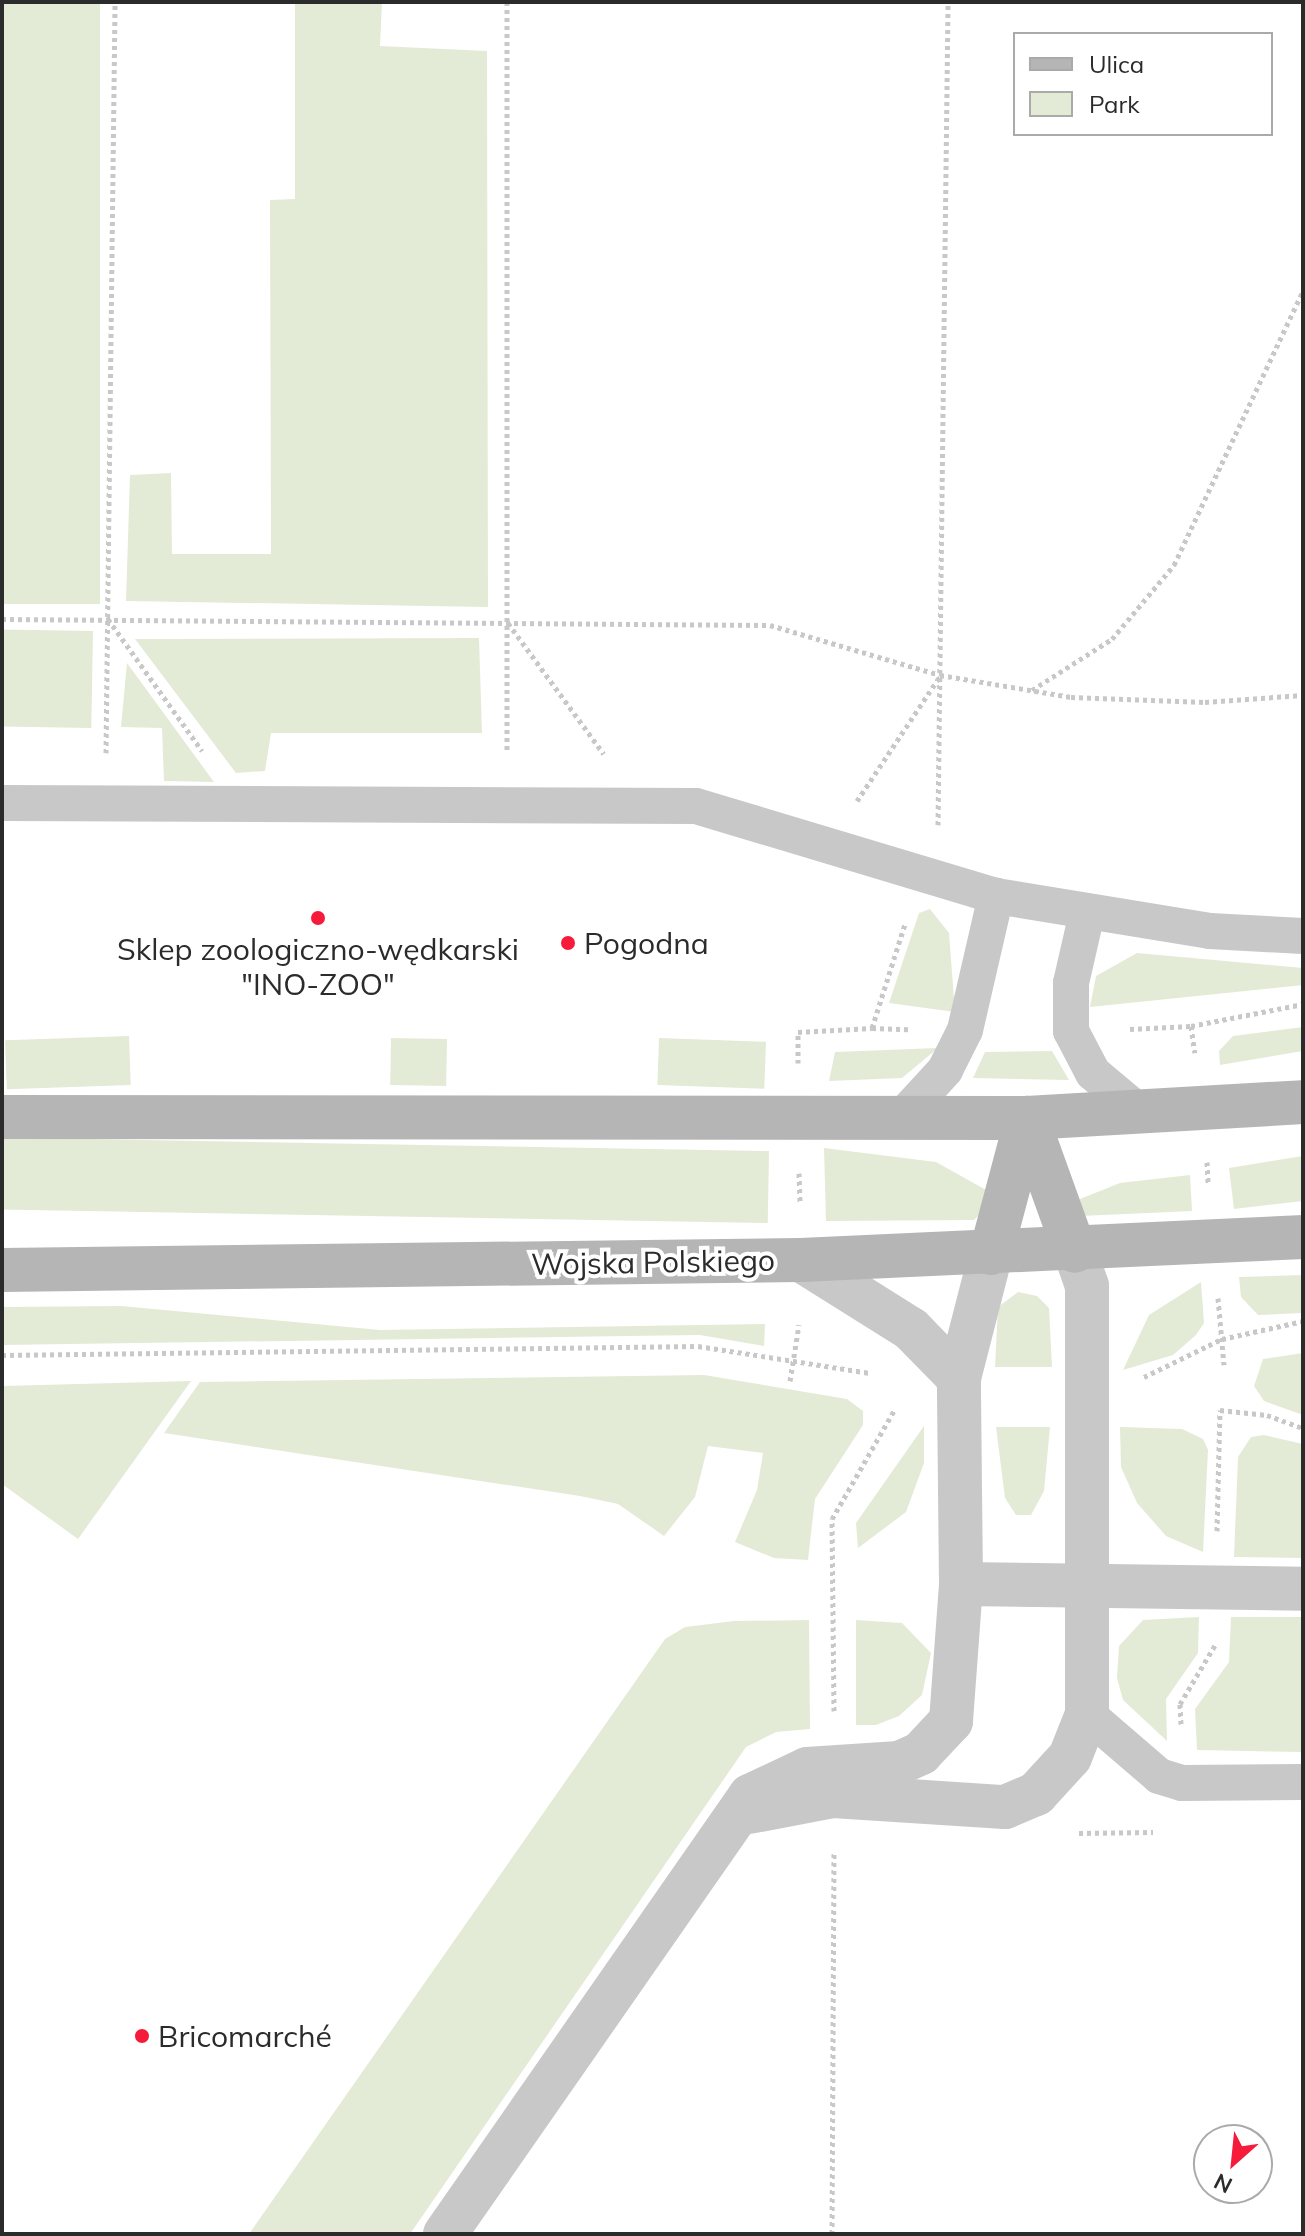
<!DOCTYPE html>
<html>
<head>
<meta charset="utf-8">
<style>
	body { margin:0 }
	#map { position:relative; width:1305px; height:2236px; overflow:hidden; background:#fff; font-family:Mulish,sans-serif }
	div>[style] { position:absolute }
	.green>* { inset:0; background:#e3ebd7; transform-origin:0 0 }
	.path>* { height:5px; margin-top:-2.5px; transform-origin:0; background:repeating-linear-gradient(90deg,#c8c8c8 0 4px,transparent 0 8px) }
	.lane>* { height:36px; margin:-18px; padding:0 18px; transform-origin:18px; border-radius:18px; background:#c8c8c8 }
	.street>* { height:44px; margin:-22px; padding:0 22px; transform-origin:22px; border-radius:22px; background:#c8c8c8 }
	.secondary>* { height:44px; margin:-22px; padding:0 22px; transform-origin:22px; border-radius:22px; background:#b5b5b5 }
	.dots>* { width:22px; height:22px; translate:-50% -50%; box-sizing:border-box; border:4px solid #fff; border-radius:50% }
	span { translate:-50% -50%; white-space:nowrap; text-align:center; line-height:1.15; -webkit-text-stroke:8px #fff; paint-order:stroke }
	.poi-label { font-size:30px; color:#2b2b2b }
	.left { translate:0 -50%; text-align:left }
	.street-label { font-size:30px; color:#2b2b2b }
	.frame { position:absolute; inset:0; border:4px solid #2b2b2b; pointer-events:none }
	.legend { position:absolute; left:1013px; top:32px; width:260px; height:104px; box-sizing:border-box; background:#fff; border:2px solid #aaa; margin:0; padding:10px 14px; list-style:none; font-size:24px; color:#2b2b2b }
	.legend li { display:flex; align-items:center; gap:16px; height:40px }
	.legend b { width:40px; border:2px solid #aaa }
	.north { position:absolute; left:1193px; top:2124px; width:80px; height:80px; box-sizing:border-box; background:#fff; border:2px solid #aaa; border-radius:50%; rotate:207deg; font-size:22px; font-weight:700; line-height:32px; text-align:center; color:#2b2b2b }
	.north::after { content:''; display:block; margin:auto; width:28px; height:36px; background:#f61a3b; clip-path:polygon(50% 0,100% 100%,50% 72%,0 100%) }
</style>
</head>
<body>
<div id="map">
	<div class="green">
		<i style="left:2px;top:2px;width:98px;height:602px"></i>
		<i style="clip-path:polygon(295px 2px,382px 2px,380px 46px,487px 51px,488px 607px,126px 601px,130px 475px,171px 473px,172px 554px,271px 554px,270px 200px,295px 199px)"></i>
		<i style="left:93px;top:631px;width:97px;height:91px;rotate:91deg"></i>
		<i style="clip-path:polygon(479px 638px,482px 733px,271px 733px,265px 771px,236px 773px,135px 639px)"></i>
		<i style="clip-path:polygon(127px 663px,214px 782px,164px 781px,162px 728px,121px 727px)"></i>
		<i style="clip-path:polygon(930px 909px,949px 933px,955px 1012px,889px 1003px,919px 913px)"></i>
		<i style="clip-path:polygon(1137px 953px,1303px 968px,1303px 985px,1090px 1007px,1096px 976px)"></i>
		<i style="clip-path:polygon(1303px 1027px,1303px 1051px,1220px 1065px,1219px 1051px,1233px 1036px)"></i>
		<i style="left:129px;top:1036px;width:49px;height:124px;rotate:88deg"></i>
		<i style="left:391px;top:1038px;width:56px;height:47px;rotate:1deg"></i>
		<i style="left:659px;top:1038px;width:107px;height:47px;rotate:2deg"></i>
		<i style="clip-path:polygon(938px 1048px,902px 1078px,829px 1081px,835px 1052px)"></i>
		<i style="clip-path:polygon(1052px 1051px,1069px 1080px,973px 1078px,985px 1052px)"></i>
		<i style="clip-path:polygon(824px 1148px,936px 1162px,988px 1191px,987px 1207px,974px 1220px,826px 1221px)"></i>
		<i style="left:769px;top:1151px;width:72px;height:767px;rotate:91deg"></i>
		<i style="clip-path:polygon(1303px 1156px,1303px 1201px,1234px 1209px,1229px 1168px)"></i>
		<i style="clip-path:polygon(1190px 1175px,1192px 1211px,1080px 1216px,1075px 1201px,1120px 1183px)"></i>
		<i style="clip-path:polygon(1303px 1275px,1303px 1313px,1258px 1315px,1241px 1297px,1239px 1277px)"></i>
		<i style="clip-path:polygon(1201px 1282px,1204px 1323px,1196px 1335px,1173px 1355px,1123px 1370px,1149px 1315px)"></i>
		<i style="clip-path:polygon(1018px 1292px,1037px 1296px,1049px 1308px,1052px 1367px,995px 1367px,998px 1307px)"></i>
		<i style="clip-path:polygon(121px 1306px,380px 1330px,765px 1324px,764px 1346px,700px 1335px,2px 1345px,2px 1307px)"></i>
		<i style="clip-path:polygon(1303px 1353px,1303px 1415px,1264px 1401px,1254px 1386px,1263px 1359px)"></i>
		<i style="clip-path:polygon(704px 1375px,847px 1399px,863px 1411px,863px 1425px,815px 1499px,808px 1560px,774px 1558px,735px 1542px,757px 1490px,763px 1453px,708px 1446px,695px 1497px,664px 1536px,618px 1504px,580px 1496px,164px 1433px,200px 1382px)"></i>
		<i style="clip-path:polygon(191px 1381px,78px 1539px,2px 1484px,2px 1386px)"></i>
		<i style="clip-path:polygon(924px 1426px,924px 1463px,906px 1512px,858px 1548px,856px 1523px)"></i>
		<i style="clip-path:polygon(996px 1427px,1050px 1427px,1044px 1491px,1031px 1515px,1016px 1515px,1005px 1498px)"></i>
		<i style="clip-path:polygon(1120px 1427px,1182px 1429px,1203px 1439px,1208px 1450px,1203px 1552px,1166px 1536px,1137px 1503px,1121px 1467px)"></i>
		<i style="clip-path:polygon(1264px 1435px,1303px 1444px,1303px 1558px,1234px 1557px,1238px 1457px,1251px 1437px)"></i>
		<i style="clip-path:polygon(1199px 1617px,1198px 1653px,1166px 1699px,1167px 1741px,1123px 1700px,1117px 1678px,1119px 1646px,1143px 1620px)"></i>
		<i style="clip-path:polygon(1231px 1617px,1303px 1617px,1303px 1752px,1197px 1750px,1195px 1709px,1229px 1662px)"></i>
		<i style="clip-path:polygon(809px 1620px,810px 1729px,776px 1732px,746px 1747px,410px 2234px,249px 2234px,665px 1639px,685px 1627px,734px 1621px)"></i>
		<i style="clip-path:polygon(856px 1620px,902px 1623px,931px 1653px,922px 1695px,899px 1716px,876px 1725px,856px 1725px)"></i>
	</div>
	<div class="path">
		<i style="left:507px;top:2px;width:751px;rotate:90deg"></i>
		<i style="left:2px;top:619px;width:768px;rotate:0.45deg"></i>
		<i style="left:770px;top:625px;width:177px;rotate:16.4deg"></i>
		<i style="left:940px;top:675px;width:133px;rotate:9.5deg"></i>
		<i style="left:1071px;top:697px;width:134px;rotate:2.1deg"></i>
		<i style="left:1205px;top:702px;width:98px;rotate:-4.1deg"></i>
		<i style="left:108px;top:619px;width:162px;rotate:54.5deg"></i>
		<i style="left:508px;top:623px;width:162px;rotate:53.8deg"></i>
		<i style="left:1032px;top:690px;width:95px;rotate:-32.5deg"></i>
		<i style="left:1112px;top:639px;width:97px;rotate:-50deg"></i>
		<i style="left:1174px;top:565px;width:303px;rotate:-64.8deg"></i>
		<i style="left:106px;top:753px;width:751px;rotate:-89.31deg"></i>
		<i style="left:857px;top:801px;width:150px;rotate:-56.4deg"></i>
		<i style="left:938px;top:825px;width:823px;rotate:-89.3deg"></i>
		<i style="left:1191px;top:1026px;width:27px;rotate:82deg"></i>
		<i style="left:872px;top:1028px;width:36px;rotate:2deg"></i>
		<i style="left:1130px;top:1029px;width:61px;rotate:-2.8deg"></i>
		<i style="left:1191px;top:1026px;width:114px;rotate:-11.1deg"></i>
		<i style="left:798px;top:1063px;width:31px;rotate:-90deg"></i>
		<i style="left:798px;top:1032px;width:74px;rotate:-3.1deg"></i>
		<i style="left:872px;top:1028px;width:109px;rotate:-72.4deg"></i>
		<i style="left:1207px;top:1162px;width:22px;rotate:87deg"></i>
		<i style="left:799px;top:1173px;width:30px;rotate:88deg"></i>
		<i style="left:1218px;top:1298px;width:67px;rotate:84.9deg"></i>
		<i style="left:2px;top:1355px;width:696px;rotate:-0.74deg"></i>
		<i style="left:698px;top:1346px;width:174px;rotate:8.9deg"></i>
		<i style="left:1144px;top:1377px;width:87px;rotate:-26deg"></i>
		<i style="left:1222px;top:1339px;width:83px;rotate:-12.5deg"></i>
		<i style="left:790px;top:1381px;width:57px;rotate:-80.9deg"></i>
		<i style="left:1217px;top:1531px;width:121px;rotate:-88.6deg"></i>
		<i style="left:1220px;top:1410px;width:47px;rotate:6.1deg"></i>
		<i style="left:1267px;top:1415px;width:38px;rotate:20deg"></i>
		<i style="left:834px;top:1711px;width:192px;rotate:-90.6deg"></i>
		<i style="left:832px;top:1519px;width:127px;rotate:-60.2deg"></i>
		<i style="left:1181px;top:1724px;width:20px;rotate:-93deg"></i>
		<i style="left:1180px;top:1704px;width:69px;rotate:-59.3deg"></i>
		<i style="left:1079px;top:1833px;width:74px;rotate:-0.8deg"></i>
		<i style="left:832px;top:2234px;width:381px;rotate:-89.7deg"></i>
	</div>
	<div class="lane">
		<i style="left:2px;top:803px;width:694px;rotate:0.25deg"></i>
		<i style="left:696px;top:806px;width:313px;rotate:16.7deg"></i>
		<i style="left:996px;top:896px;width:217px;rotate:9.3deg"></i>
		<i style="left:1210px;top:931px;width:93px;rotate:3.1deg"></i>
		<i style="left:1087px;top:913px;width:72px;rotate:102.9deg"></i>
		<i style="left:1071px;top:983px;width:48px;rotate:90deg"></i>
		<i style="left:1071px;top:1031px;width:47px;rotate:62.4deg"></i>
		<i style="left:1093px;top:1073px;width:65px;rotate:40deg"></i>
		<i style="left:902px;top:1117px;width:64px;rotate:-47.5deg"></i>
		<i style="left:945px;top:1070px;width:45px;rotate:-63.4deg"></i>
		<i style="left:965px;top:1030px;width:138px;rotate:-77deg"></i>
		<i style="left:1087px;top:1714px;width:95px;rotate:40.7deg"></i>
		<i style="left:1159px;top:1776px;width:24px;rotate:17deg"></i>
		<i style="left:1182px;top:1783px;width:121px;rotate:-0.5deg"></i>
	</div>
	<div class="street">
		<i style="left:801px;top:1260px;width:130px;rotate:32.1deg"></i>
		<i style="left:911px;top:1329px;width:69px;rotate:45.6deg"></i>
		<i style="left:961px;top:1584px;width:342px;rotate:0.8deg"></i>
		<i style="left:749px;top:1812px;width:86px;rotate:-10.8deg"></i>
		<i style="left:833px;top:1796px;width:172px;rotate:3.7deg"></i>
		<i style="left:1005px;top:1807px;width:34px;rotate:-23deg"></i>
		<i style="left:1036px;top:1794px;width:50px;rotate:-47.4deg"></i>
		<i style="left:1070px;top:1757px;width:46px;rotate:-68.4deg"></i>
		<i style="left:1087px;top:1714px;width:428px;rotate:-90deg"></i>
		<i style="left:1087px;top:1286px;width:37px;rotate:-109deg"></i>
		<i style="left:445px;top:2234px;width:534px;rotate:-55.15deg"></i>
		<i style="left:750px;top:1796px;width:63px;rotate:-25.3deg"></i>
		<i style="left:807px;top:1769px;width:92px;rotate:-3.7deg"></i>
		<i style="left:899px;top:1763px;width:24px;rotate:-24deg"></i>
		<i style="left:921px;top:1753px;width:44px;rotate:-46.8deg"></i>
		<i style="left:951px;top:1721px;width:137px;rotate:-85.8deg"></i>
		<i style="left:961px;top:1584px;width:206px;rotate:-90.6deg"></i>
		<i style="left:959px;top:1378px;width:129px;rotate:-75.6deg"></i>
	</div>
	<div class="secondary">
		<i style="left:2px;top:1117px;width:1025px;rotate:0.06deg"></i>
		<i style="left:1027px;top:1118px;width:276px;rotate:-3.3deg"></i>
		<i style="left:1027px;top:1118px;width:141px;rotate:70.2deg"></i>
		<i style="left:991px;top:1253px;width:140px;rotate:-75.1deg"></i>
		<i style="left:2px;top:1270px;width:799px;rotate:-0.72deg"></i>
		<i style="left:801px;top:1260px;width:503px;rotate:-2.62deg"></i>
	</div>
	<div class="dots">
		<i style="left:318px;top:918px;background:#f61a3b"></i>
		<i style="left:568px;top:943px;background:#f61a3b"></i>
		<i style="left:142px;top:2036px;background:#f61a3b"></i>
	</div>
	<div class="poi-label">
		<span class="left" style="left:584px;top:943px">Pogodna</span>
		<span style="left:318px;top:966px">Sklep zoologiczno-wędkarski<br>"INO-ZOO"</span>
		<span class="left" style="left:158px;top:2036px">Bricomarché</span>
	</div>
	<div class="street-label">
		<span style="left:653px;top:1262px;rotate:-1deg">Wojska Polskiego</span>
	</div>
	<div class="frame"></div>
	<ul class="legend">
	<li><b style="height:10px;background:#b5b5b5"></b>Ulica</li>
	<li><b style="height:22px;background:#e3ebd7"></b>Park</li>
	</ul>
	<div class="north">N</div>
</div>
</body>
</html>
